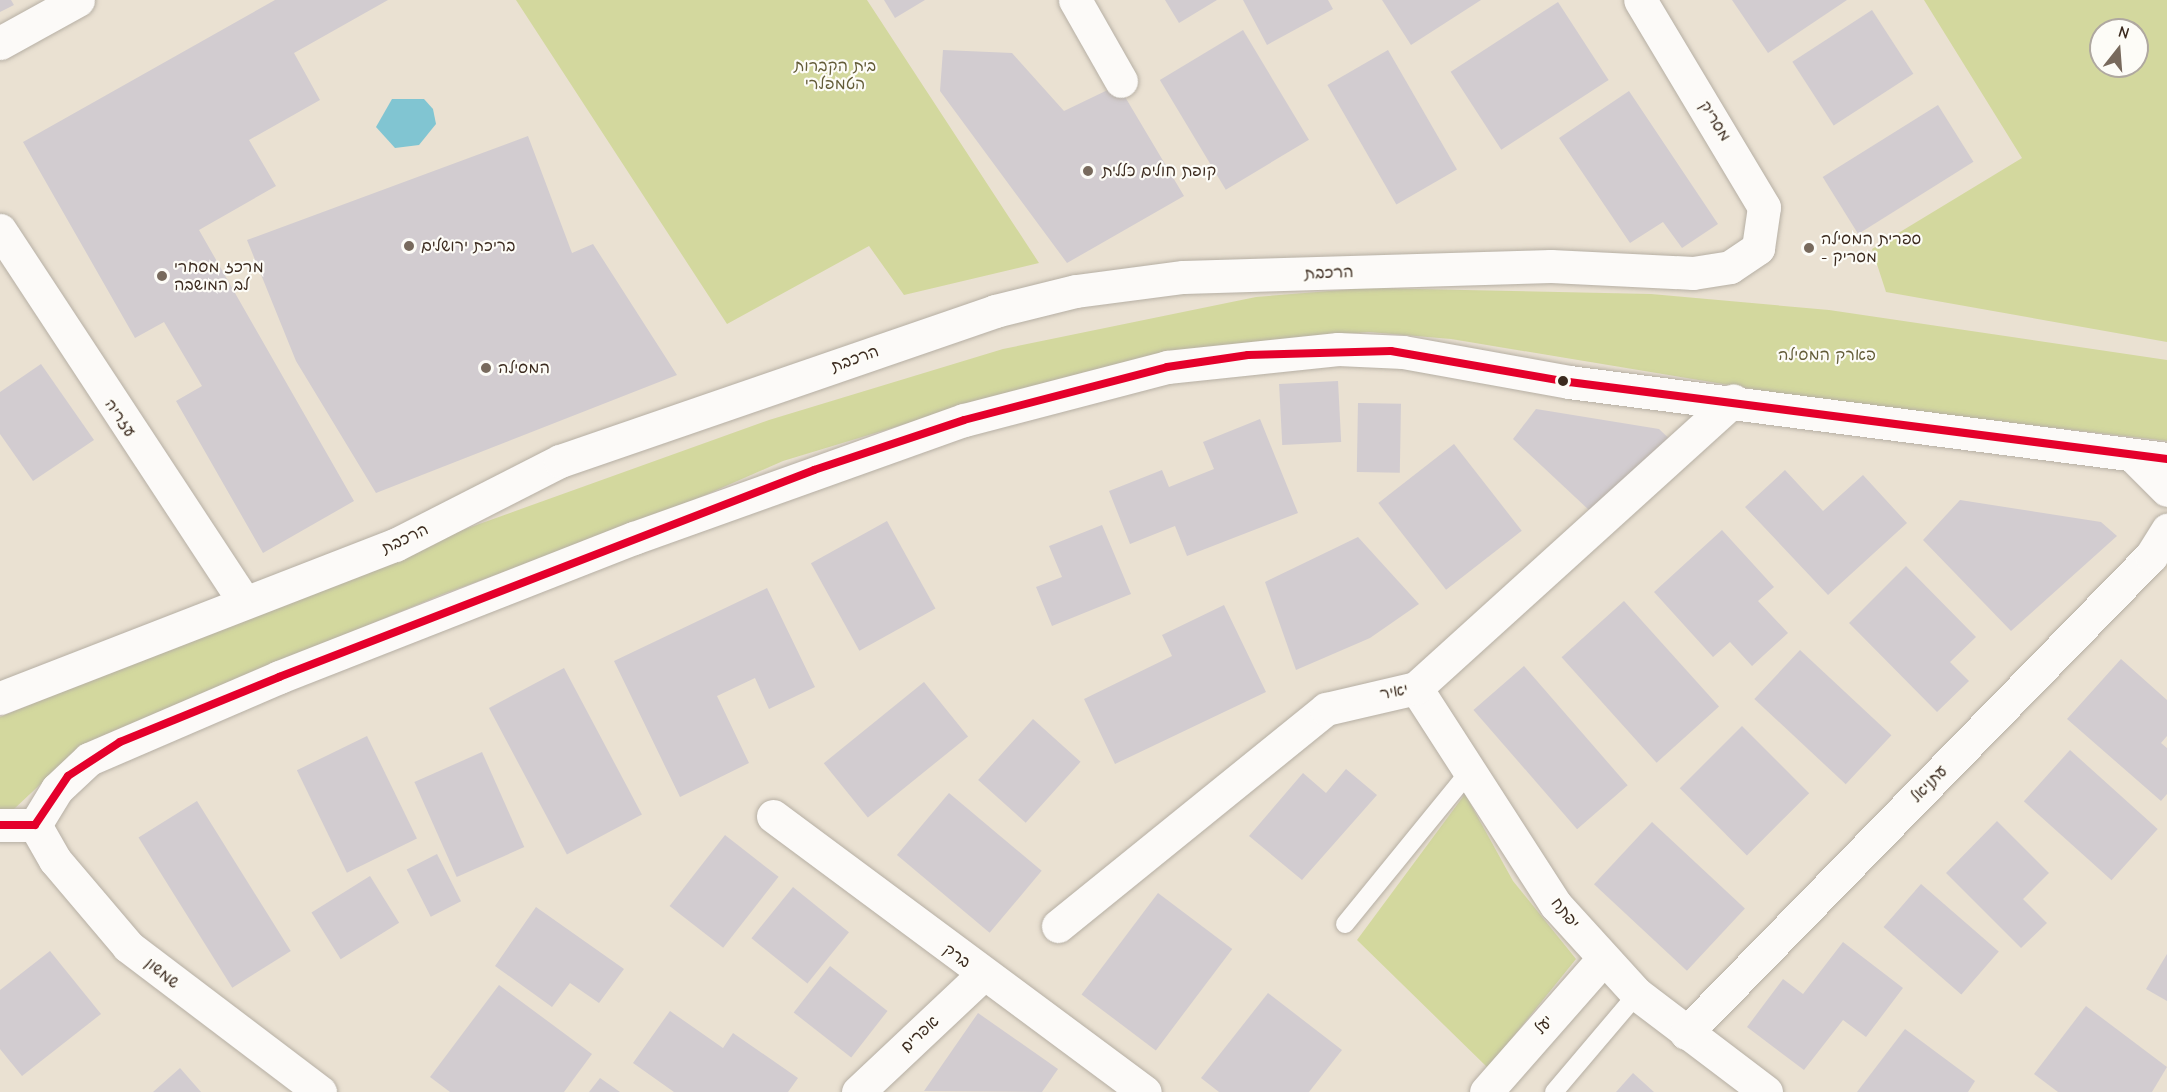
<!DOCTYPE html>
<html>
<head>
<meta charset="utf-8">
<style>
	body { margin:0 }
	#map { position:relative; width:2167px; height:1092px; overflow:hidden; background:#eae1d2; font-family:"Comic Neue","Playpen Sans Hebrew",sans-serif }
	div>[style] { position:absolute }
	.green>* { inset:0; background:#d3d89e }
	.water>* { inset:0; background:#81c5d2 }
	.building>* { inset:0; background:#d2ccd0; transform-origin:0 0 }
	.roads { filter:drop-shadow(0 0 2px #b6afa4) drop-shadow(0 0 2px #b6afa4) }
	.lane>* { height:18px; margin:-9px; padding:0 9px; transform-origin:9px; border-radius:9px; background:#fcfaf8 }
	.street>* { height:33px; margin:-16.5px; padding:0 16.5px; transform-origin:16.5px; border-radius:16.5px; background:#fcfaf8 }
	.secondary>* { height:33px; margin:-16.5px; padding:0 16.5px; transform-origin:16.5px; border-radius:16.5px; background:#fcfaf8 }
	.bus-1>* { height:8px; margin:-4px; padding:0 4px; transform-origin:4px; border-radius:4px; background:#e4002b }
	.dots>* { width:16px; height:16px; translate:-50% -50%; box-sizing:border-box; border:3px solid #fdfcf7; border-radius:50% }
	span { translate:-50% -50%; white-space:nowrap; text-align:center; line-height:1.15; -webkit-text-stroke:4.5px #fdfcf7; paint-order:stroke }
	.park-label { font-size:16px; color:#635c38 }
	.street-label { font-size:16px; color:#3b2a1e }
	.poi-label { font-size:16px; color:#3b2a1e }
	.left { translate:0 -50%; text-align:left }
	.north { position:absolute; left:2089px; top:18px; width:60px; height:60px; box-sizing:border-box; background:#fdfcf7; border:2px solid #afa8a0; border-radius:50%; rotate:17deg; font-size:16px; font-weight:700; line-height:24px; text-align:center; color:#3b2a1e }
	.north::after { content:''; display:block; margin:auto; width:21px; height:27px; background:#786a5d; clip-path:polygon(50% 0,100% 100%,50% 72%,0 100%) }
</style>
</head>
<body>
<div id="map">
	<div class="green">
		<i style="clip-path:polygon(516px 0,867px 0,1039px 263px,904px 295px,869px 246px,727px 324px)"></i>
		<i style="clip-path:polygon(evenodd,1924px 0,2167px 0,2167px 342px,1886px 292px,1872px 249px,2022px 158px,1924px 0,2101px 30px,2137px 30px,2137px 66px,2101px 66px,2101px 30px)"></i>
		<i style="clip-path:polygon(1367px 288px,1651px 294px,1829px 310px,2167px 360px,2167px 441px,1820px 400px,1451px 339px,1369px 332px,1262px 341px,1014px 391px,783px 461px,653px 518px,443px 594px,159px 712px,78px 749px,14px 809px,0 809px,0 717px,415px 547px,769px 420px,1003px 349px,1256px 297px)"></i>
		<i style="clip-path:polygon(1465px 794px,1513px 881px,1576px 959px,1488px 1068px,1357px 940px)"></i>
	</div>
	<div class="water">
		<i style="clip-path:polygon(392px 99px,424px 99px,433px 109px,436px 124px,419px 145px,395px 148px,376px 127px)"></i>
	</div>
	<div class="building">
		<i style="clip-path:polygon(0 0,11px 0,14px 5px,0 12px)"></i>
		<i style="clip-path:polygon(275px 0,388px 0,294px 53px,320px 100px,249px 140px,276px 186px,199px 230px,354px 501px,263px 553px,176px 401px,202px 386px,164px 322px,135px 338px,23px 142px)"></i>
		<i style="clip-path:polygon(884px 0,925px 0,895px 18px)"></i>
		<i style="clip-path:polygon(1165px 0,1217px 0,1179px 23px)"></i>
		<i style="clip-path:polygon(1243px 0,1328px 0,1333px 9px,1267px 45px)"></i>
		<i style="clip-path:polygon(1382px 0,1481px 0,1411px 45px)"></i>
		<i style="clip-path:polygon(1732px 0,1847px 0,1768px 53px)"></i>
		<i style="left:1558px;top:2px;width:93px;height:128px;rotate:57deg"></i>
		<i style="left:1872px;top:10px;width:76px;height:95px;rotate:57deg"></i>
		<i style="left:1243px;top:30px;width:128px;height:97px;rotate:59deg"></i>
		<i style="clip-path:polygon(943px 50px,1012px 53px,1064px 111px,1118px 85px,1184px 196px,1067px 263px,940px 91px)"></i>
		<i style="left:1388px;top:50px;width:138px;height:70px;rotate:60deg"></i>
		<i style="clip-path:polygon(1629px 91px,1718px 224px,1682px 248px,1663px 222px,1630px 243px,1559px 138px)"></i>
		<i style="left:1938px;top:105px;width:67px;height:136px;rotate:58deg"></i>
		<i style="clip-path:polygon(528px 136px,572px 253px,593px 244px,677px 375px,376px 493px,296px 361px,247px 240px)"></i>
		<i style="clip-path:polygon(41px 364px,94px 440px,33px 481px,0 434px,0 392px)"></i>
		<i style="left:1338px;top:381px;width:61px;height:59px;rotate:87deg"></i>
		<i style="left:1358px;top:403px;width:43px;height:69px;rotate:1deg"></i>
		<i style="clip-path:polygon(1536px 409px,1659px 429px,1677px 446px,1590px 511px,1513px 439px)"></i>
		<i style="clip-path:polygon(1260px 419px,1298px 513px,1187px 556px,1175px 526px,1130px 544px,1109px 491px,1162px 470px,1169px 487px,1214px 469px,1203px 442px)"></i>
		<i style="left:1454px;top:444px;width:110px;height:96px;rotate:52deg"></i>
		<i style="clip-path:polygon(1785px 470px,1823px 511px,1863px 475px,1907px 523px,1828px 595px,1745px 507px)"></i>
		<i style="clip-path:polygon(1960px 500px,2101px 522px,2117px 536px,2011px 631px,1923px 540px)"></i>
		<i style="left:887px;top:521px;width:100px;height:87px;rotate:61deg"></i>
		<i style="clip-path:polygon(1102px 525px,1131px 594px,1052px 626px,1036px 587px,1062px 577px,1049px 546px)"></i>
		<i style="clip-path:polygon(1722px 530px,1774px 587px,1758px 601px,1788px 633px,1752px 666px,1730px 642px,1713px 657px,1654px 592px)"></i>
		<i style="clip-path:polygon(1358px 537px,1419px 604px,1370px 638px,1296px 670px,1265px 582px)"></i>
		<i style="clip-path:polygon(1906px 566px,1976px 637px,1950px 662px,1969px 681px,1937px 712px,1849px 623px)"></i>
		<i style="clip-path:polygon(767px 588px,815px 687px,769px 709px,755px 678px,717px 696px,749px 763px,680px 797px,614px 661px)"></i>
		<i style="left:1624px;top:601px;width:142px;height:84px;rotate:48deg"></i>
		<i style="clip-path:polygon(1224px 605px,1266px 692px,1115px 764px,1084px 699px,1172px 656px,1162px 635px)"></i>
		<i style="left:1800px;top:650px;width:125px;height:67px;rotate:43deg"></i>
		<i style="clip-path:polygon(2121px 659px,2167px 700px,2167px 736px,2161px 743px,2167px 748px,2167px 794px,2161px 801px,2067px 719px)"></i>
		<i style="left:1524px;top:666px;width:158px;height:67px;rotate:49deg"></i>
		<i style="left:564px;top:668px;width:166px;height:85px;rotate:62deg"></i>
		<i style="left:924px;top:682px;width:70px;height:129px;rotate:51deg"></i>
		<i style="left:1033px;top:719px;width:64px;height:82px;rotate:42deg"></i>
		<i style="left:1742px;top:726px;width:95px;height:88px;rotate:45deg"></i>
		<i style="left:367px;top:736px;width:114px;height:78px;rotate:64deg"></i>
		<i style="left:2070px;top:750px;width:118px;height:69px;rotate:42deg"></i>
		<i style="left:482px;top:752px;width:104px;height:74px;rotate:66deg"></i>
		<i style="clip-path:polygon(1346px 769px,1377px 795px,1302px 880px,1249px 836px,1303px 773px,1326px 793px)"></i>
		<i style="left:949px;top:793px;width:121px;height:81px;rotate:40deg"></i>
		<i style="left:197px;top:801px;width:177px;height:69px;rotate:58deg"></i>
		<i style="clip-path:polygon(1997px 821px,2049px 873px,2023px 899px,2047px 923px,2021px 948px,1946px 873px)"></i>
		<i style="left:1652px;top:822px;width:127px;height:85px;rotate:43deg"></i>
		<i style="left:725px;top:835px;width:68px;height:90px;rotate:38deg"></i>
		<i style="left:437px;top:854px;width:53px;height:34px;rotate:63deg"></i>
		<i style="left:370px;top:876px;width:55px;height:69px;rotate:58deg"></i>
		<i style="left:1921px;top:884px;width:103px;height:57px;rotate:41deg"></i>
		<i style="left:793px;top:887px;width:72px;height:66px;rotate:39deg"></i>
		<i style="left:1158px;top:893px;width:93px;height:127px;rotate:37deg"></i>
		<i style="clip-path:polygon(536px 907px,624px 969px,599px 1003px,570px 983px,552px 1007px,495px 966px)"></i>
		<i style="clip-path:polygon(1843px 942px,1903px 988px,1866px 1037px,1843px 1020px,1804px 1070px,1747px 1027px,1783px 979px,1803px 994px)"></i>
		<i style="clip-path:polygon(50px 951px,101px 1014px,22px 1076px,0 1049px,0 990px)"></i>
		<i style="clip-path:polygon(2167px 954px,2167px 1001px,2146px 989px)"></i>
		<i style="left:830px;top:966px;width:73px;height:59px;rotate:38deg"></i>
		<i style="clip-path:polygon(499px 985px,592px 1054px,564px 1092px,450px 1092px,430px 1077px)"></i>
		<i style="clip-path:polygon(1268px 993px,1342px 1050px,1309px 1092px,1219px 1092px,1201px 1078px)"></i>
		<i style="clip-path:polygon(2086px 1006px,2167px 1067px,2152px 1092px,2058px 1092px,2034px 1074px)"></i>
		<i style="clip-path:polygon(670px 1011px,723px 1048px,733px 1033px,798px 1078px,788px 1092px,674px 1092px,633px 1063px)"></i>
		<i style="clip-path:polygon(978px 1013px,1058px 1069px,1042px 1092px,924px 1091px)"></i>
		<i style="clip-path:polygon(1905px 1029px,1975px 1081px,1968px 1092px,1857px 1092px)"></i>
		<i style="clip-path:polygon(180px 1068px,201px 1092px,153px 1092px)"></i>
		<i style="clip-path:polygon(1633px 1073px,1654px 1092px,1616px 1092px)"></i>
		<i style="clip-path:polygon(600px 1078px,620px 1092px,589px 1092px)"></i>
	</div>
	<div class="roads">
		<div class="lane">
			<i style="left:1345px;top:924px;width:198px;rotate:-50.8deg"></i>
			<i style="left:1554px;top:1092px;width:128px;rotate:-49.7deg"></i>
		</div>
		<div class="street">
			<i style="left:1075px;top:0;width:93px;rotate:60.4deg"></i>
			<i style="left:2137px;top:460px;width:42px;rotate:45deg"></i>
			<i style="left:1416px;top:688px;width:258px;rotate:57.2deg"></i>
			<i style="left:1556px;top:905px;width:120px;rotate:47.7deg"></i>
			<i style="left:1637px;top:994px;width:162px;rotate:37.2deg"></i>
			<i style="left:773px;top:816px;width:463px;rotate:36.6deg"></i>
			<i style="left:1058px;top:926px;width:345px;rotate:-39deg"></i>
			<i style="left:1326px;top:709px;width:92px;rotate:-13.1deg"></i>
			<i style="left:1416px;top:688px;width:428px;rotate:-42.2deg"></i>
			<i style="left:1686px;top:1033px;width:666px;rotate:-45.73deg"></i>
			<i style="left:2151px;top:556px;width:31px;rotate:-58deg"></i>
			<i style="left:320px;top:1092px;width:241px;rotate:-142.8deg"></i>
			<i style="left:128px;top:946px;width:113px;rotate:-130.3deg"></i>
			<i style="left:55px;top:860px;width:40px;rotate:-119.7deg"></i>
			<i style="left:35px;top:825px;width:42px;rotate:-58.6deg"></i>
			<i style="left:57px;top:789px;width:44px;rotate:-43.2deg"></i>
			<i style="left:89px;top:759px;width:207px;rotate:-23.3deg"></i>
			<i style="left:279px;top:677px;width:381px;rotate:-21.4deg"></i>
			<i style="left:634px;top:538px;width:350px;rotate:-19.7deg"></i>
			<i style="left:964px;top:420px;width:210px;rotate:-14.6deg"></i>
			<i style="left:1167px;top:367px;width:172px;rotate:-6deg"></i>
			<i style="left:1338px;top:349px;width:65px;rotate:2.6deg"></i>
			<i style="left:858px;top:1092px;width:170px;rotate:-43.3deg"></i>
			<i style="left:1486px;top:1092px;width:177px;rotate:-48.7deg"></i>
		</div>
		<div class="secondary">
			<i style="left:0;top:43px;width:89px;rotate:-28.9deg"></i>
			<i style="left:0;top:230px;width:445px;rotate:56.7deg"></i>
			<i style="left:1403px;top:352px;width:169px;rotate:10.2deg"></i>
			<i style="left:1569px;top:382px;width:603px;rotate:7.34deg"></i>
			<i style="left:0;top:698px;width:424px;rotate:-21.2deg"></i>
			<i style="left:395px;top:545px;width:185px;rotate:-27deg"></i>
			<i style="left:560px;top:461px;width:460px;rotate:-19deg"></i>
			<i style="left:995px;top:311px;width:83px;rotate:-13.9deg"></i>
			<i style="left:1076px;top:291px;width:108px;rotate:-7.5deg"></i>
			<i style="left:1183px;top:277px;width:368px;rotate:-1.7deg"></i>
			<i style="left:1551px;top:266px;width:142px;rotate:2.8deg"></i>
			<i style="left:1693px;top:273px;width:37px;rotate:-9deg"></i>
			<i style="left:1730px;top:267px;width:34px;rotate:-34deg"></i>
			<i style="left:1758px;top:248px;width:41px;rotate:-81.7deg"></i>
			<i style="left:1764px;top:207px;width:241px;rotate:-120.9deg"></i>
			<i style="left:0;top:825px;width:35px"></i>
		</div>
	</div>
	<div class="bus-1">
		<i style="left:0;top:825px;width:35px"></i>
		<i style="left:35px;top:825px;width:59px;rotate:-56deg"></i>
		<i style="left:68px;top:776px;width:62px;rotate:-33.2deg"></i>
		<i style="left:120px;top:742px;width:172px;rotate:-22.2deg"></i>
		<i style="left:279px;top:677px;width:574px;rotate:-21.15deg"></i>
		<i style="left:814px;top:470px;width:158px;rotate:-18.4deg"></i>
		<i style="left:964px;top:420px;width:210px;rotate:-14.6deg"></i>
		<i style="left:1167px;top:367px;width:82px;rotate:-8.4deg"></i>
		<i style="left:1248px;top:355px;width:143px;rotate:-1.6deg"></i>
		<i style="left:1391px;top:351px;width:181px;rotate:9.9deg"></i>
		<i style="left:1569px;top:382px;width:603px;rotate:7.34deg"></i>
	</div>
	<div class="dots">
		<i style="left:1088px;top:171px;background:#786a5d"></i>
		<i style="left:409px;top:246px;background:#786a5d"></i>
		<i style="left:1809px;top:248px;background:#786a5d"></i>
		<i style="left:162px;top:276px;background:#786a5d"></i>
		<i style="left:486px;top:368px;background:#786a5d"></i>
		<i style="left:1563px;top:381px;background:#3b2a1e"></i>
	</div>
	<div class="park-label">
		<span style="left:835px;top:75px">בית הקברות<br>הטמפלרי</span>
		<span style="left:1827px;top:355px">פארק המסילה</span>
	</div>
	<div class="street-label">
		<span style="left:1715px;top:121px;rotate:58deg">מסריק</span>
		<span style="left:1329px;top:273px;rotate:-2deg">הרכבת</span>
		<span style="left:855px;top:359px;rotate:-20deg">הרכבת</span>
		<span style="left:120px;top:418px;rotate:56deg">עזריה</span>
		<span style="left:405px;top:539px;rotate:-25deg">הרכבת</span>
		<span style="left:1394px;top:692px;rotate:-11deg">יאיר</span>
		<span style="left:1929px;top:784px;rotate:-46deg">עתניאל</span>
		<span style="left:1565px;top:913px;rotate:51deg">יפתח</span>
		<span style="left:957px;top:956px;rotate:37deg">ברק</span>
		<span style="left:162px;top:973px;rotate:39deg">שמשון</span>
		<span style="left:1544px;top:1025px;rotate:-49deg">יעל</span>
		<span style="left:920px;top:1034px;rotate:-43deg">אפרים</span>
	</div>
	<div class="poi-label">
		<span class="left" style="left:1102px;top:171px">קופת חולים כללית</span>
		<span class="left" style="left:1821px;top:248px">ספרית המסילה<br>- מסריק</span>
		<span class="left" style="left:421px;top:246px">בריכת ירושלים</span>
		<span class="left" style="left:174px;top:276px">מרכז מסחרי<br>לב המושבה</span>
		<span class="left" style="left:498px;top:368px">המסילה</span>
	</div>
	<div class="north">N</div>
</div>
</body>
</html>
